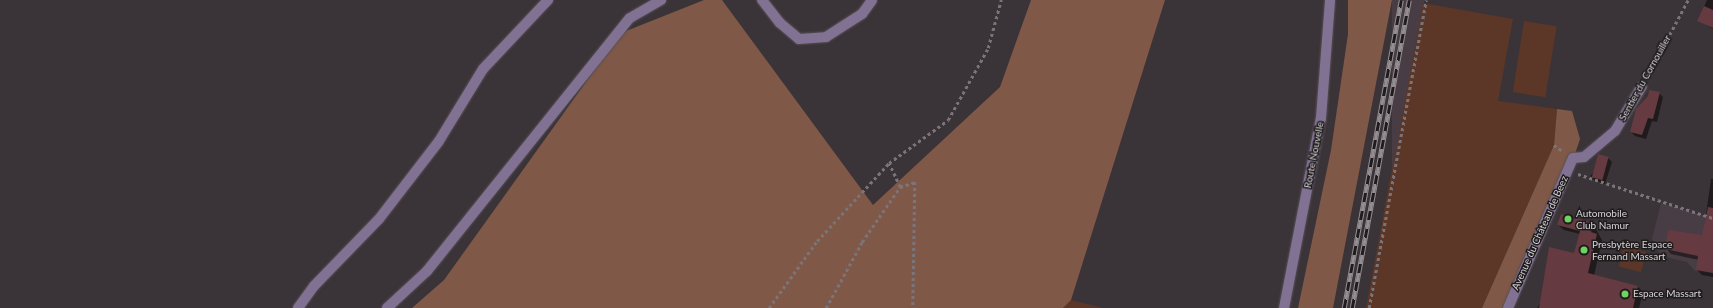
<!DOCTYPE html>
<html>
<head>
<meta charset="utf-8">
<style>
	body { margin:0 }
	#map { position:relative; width:1713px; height:308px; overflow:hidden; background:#3a3338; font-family:Lato,sans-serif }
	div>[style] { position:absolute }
	.built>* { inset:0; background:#493d45; transform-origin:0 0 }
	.green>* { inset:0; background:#5c3728; transform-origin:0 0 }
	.forest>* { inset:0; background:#805847 }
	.shadow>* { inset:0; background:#0007 }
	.building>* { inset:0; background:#653a40; transform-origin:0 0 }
	.path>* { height:2.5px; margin-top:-1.25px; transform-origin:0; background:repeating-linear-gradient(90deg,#7b7579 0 3px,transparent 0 6px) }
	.roads { filter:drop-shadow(0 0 1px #565055) drop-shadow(0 0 1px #565055) }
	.minor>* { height:10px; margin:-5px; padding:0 5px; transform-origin:5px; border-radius:5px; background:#817193 }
	.rail>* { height:4.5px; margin-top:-2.25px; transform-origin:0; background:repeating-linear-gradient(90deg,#1f1c1e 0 9px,#948e92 0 18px); box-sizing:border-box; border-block:1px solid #948e92 }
	.dots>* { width:11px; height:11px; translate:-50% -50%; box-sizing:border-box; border:2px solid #1f1c1e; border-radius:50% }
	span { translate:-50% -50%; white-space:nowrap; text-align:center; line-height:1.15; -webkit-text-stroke:3px #1f1c1e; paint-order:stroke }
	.street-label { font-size:10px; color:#d8d4d7 }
	.poi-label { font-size:10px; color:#d8d4d7 }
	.left { translate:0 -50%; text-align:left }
</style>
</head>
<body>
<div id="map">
	<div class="built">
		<i style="left:1392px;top:0;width:32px;height:314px"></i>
		<i style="clip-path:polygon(1661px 203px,1713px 218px,1713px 273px,1695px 271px,1687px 262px,1661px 256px,1652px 239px)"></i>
	</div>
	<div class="green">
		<i style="clip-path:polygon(1423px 3px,1513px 19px,1498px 101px,1557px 109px,1554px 145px,1482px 308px,1366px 308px)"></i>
		<i style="left:1524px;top:21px;width:33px;height:72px;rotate:9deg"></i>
		<i style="left:1624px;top:246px;width:23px;height:21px;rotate:15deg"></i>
		<i style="clip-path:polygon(1071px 300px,1103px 308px,1063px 308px)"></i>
	</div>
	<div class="forest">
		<i style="clip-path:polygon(704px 0,722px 0,873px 205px,1000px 87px,1031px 0,1165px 0,1071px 300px,1063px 308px,412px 308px,444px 280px,621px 33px)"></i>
		<i style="clip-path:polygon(1348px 0,1392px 0,1333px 308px,1298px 308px,1331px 150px,1348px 34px)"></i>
		<i style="clip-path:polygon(1557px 109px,1572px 111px,1580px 139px,1575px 154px,1508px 308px,1482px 308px,1554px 145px)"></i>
	</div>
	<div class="shadow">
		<i style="clip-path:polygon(1707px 0,1713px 0,1713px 29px,1698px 20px)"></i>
		<i style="clip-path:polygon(1659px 93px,1663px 97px,1657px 122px,1652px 121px,1646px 139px,1635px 136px,1631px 132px,1649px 96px)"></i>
		<i style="clip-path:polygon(1608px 158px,1612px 162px,1605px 184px,1594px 180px,1590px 176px)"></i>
		<i style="clip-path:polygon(1711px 179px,1713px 179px,1713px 277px,1702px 275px,1697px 270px,1699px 260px,1671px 254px,1666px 248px,1703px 236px)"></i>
		<i style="clip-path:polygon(1593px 224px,1602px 240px,1594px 276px,1638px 287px,1643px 292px,1639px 308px,1537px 308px,1575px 254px,1580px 234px,1564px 230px,1558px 225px)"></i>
	</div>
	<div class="building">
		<i style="clip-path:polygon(1704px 6px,1713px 10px,1713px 28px,1697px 21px)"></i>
		<i style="clip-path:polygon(1649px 90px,1660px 92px,1653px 119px,1648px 118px,1642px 135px,1630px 132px,1636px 109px,1648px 96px)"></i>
		<i style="left:1598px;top:154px;width:11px;height:24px;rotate:15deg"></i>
		<i style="clip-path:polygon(1708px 207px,1713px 208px,1713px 273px,1696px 270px,1698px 256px,1665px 249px,1668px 230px,1702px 235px)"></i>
		<i style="clip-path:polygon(1561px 214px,1594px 223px,1591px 232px,1597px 234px,1588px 273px,1638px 286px,1633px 308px,1539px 308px,1549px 247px,1574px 253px,1580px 231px,1557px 225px)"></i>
	</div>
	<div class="path">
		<i style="left:1647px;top:77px;width:87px;rotate:-62deg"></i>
		<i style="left:1554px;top:145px;width:12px;rotate:35deg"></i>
		<i style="left:1578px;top:174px;width:142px;rotate:18.1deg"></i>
		<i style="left:900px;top:187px;width:16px;rotate:-18deg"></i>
		<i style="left:915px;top:182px;width:126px;rotate:90.9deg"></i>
		<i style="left:769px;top:308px;width:82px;rotate:-54.4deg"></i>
		<i style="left:817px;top:241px;width:106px;rotate:-47.3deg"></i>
		<i style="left:889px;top:163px;width:73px;rotate:-36.1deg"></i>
		<i style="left:948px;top:120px;width:82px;rotate:-60.9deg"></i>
		<i style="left:988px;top:48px;width:50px;rotate:-74.8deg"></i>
		<i style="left:826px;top:308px;width:75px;rotate:-61.4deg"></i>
		<i style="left:862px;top:242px;width:67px;rotate:-55.4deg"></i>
		<i style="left:900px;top:187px;width:26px;rotate:-115deg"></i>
		<i style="left:1369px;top:308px;width:313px;rotate:-79.5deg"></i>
	</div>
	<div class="roads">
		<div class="minor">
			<i style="left:762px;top:0;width:29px;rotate:52deg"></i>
			<i style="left:780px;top:23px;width:25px;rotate:40deg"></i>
			<i style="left:799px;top:39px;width:27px;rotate:-4deg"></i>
			<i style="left:826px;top:37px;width:43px;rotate:-32.6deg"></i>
			<i style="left:862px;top:14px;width:17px;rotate:-54deg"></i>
			<i style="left:298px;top:308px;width:27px;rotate:-54deg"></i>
			<i style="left:314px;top:286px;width:93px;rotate:-45.9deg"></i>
			<i style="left:379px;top:219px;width:98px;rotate:-52.4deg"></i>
			<i style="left:439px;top:141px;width:84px;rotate:-58.6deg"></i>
			<i style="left:483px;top:69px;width:95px;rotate:-46.7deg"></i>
			<i style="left:387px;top:308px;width:54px;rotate:-42.8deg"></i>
			<i style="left:427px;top:271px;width:324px;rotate:-51.3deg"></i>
			<i style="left:630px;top:18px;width:36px;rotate:-30deg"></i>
			<i style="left:1284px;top:308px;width:194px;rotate:-79deg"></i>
			<i style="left:1321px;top:118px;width:118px;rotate:-85.6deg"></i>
			<i style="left:1508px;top:308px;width:163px;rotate:-66.6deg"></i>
			<i style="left:1573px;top:158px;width:11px;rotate:-5deg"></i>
			<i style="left:1584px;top:157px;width:40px;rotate:-40deg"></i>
			<i style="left:1615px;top:131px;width:52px;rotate:-59deg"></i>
		</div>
	</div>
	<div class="rail">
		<i style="left:1344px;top:308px;width:313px;rotate:-79.5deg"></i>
		<i style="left:1352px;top:308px;width:313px;rotate:-79.5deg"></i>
	</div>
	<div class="dots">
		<i style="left:1568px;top:219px;background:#6ed360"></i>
		<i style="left:1584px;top:250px;background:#6ed360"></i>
		<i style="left:1625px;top:294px;background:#6ed360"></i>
	</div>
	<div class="street-label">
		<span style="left:1645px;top:78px;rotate:-61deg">Sentier du Cornouiller</span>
		<span style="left:1314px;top:155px;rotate:-79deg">Route Nouvelle</span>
		<span style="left:1540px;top:233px;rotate:-66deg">Avenue du Château de Beez</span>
	</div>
	<div class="poi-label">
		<span class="left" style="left:1576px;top:219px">Automobile<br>Club Namur</span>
		<span class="left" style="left:1592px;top:250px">Presbytère Espace<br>Fernand Massart</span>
		<span class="left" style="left:1633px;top:294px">Espace Massart</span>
	</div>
</div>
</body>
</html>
